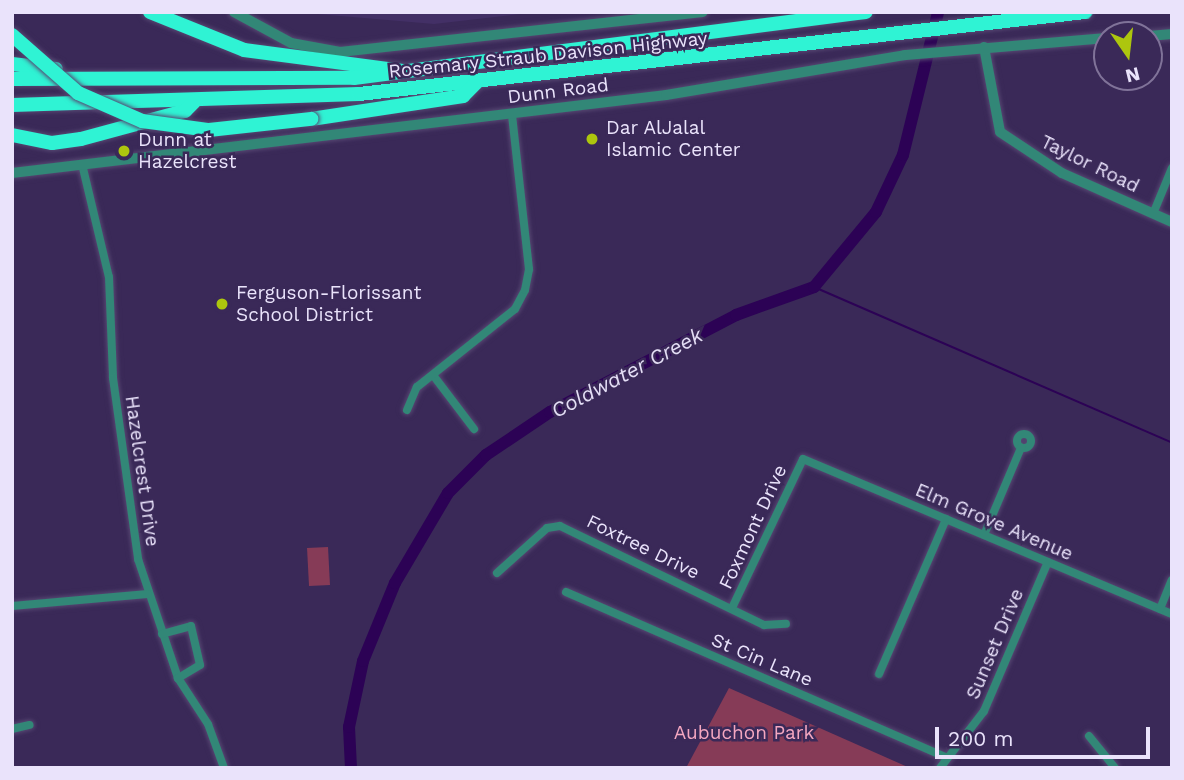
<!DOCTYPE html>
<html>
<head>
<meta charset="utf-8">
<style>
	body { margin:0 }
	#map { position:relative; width:1184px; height:780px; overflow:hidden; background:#3a2958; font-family:"Work Sans",sans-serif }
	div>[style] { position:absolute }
	.built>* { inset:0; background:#433066 }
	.green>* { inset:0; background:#863b57; transform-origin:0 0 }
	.stream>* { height:2px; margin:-1px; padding:0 1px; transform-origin:1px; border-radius:1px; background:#2c0255 }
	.river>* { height:12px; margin:-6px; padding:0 6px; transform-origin:6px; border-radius:6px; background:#2c0255 }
	.roads { filter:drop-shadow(0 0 2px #564772) drop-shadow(0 0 2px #564772) }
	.minor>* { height:8px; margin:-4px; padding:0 4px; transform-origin:4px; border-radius:4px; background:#328777 }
	.minor>.ring { margin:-4px; padding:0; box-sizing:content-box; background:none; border:8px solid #328777; border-radius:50% }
	.tertiary>* { height:10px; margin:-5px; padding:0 5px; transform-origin:5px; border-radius:5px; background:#328777 }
	.motorway>* { height:14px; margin:-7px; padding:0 7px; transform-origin:7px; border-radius:7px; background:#2ff3d4 }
	.bridges { filter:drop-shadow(0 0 2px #564772) drop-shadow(0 0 2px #564772) }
	.motorway-bridge>* { height:14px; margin:-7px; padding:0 7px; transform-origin:7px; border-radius:7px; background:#2ff3d4 }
	.dots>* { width:19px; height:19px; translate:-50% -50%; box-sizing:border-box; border:4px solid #3a2958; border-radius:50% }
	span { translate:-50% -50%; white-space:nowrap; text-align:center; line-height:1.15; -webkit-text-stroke:5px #3a2958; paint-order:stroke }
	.street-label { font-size:19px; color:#eae3fb }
	.poi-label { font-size:19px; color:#eae3fb }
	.left { translate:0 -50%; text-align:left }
	.park-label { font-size:19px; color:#f4a7c0 }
	.water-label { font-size:21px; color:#e4def5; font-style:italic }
	.frame { position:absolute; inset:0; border:14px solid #eae3fb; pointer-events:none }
	.north { position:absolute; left:1093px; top:21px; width:70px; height:70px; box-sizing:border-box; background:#3a2958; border:2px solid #807399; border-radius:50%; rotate:166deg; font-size:19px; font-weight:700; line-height:28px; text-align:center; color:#eae3fb }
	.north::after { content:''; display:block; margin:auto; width:24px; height:32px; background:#adc60e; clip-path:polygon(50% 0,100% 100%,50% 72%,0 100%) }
	.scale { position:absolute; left:935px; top:727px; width:215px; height:32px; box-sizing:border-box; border:4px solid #eae3fb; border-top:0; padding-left:9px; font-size:21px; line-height:24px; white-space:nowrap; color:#eae3fb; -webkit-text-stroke:5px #3a2958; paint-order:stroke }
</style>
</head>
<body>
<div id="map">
	<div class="built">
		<i style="clip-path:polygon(294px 12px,537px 12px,434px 24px)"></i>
	</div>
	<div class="green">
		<i style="left:328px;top:547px;width:38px;height:21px;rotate:87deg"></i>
		<i style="clip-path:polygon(729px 688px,910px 768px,686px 768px)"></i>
	</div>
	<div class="stream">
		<i style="left:814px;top:287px;width:391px;rotate:23.5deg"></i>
	</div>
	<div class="river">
		<i style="left:351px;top:768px;width:41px;rotate:-92.8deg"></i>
		<i style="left:349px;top:727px;width:67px;rotate:-78deg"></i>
		<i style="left:363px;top:661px;width:84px;rotate:-67.7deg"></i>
		<i style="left:395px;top:583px;width:104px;rotate:-59.5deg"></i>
		<i style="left:448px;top:493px;width:54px;rotate:-45deg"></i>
		<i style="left:486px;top:455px;width:77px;rotate:-33.9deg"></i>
		<i style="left:550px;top:412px;width:210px;rotate:-27.5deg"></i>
		<i style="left:736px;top:315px;width:83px;rotate:-19.7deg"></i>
		<i style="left:814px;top:287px;width:97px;rotate:-50.4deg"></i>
		<i style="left:876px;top:212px;width:63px;rotate:-64.7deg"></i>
		<i style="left:903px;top:155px;width:147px;rotate:-76.2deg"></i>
	</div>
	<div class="roads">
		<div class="minor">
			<i style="left:82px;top:164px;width:116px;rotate:76.6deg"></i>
			<i style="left:109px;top:277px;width:101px;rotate:87.7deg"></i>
			<i style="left:113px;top:378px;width:183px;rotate:82.1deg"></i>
			<i style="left:138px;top:559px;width:126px;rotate:71.4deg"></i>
			<i style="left:178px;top:678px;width:55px;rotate:56.9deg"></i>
			<i style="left:208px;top:724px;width:47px;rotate:70deg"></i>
			<i style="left:1153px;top:214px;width:50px;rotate:-67.6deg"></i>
			<i style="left:433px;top:375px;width:68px;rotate:52.8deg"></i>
			<i style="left:407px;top:410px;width:25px;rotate:-67deg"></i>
			<i style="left:417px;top:387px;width:125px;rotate:-38.5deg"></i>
			<i style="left:515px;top:309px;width:21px;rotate:-62deg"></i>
			<i style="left:525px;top:290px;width:21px;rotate:-79deg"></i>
			<i style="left:529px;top:269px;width:156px;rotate:-96.3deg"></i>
			<i class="ring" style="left:1017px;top:434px;width:6px;height:6px"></i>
			<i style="left:984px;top:535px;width:95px;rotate:-67deg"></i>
			<i style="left:497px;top:573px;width:67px;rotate:-42deg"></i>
			<i style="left:547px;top:528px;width:13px;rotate:-9deg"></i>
			<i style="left:560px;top:526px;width:227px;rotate:25.9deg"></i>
			<i style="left:764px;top:625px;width:22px;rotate:-3deg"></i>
			<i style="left:566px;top:592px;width:414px;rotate:23.5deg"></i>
			<i style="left:12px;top:606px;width:136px;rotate:-5.1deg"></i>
			<i style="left:732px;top:608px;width:165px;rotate:-64.5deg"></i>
			<i style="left:803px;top:459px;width:400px;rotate:22.8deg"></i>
			<i style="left:1160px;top:609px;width:31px;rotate:-68deg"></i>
			<i style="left:162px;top:634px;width:30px;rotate:-15deg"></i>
			<i style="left:191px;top:626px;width:40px;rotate:77deg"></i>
			<i style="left:200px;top:665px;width:26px;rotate:149deg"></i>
			<i style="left:879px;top:674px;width:169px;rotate:-66.6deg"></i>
			<i style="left:12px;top:729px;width:18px;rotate:-13deg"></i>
			<i style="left:1089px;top:736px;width:41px;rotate:50.9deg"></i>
			<i style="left:940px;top:768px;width:72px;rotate:-52.3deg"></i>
			<i style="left:984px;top:711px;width:162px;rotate:-66.8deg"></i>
		</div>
		<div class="tertiary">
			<i style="left:234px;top:12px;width:65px;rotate:28.5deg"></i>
			<i style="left:291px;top:43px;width:50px;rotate:10.4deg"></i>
			<i style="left:340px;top:52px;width:365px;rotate:-6.3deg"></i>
			<i style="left:1149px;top:36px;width:23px;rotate:-5deg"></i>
			<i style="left:984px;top:47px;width:86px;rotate:79.3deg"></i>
			<i style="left:1000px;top:132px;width:74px;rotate:33.5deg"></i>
			<i style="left:1062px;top:173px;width:120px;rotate:24deg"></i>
			<i style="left:12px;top:173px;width:659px;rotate:-6.8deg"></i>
			<i style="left:666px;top:95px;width:242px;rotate:-9.5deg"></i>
			<i style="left:905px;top:55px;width:203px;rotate:-4.8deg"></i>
		</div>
		<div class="motorway">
			<i style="left:150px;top:12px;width:101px;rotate:22deg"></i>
			<i style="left:244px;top:50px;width:160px;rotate:7.5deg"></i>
			<i style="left:12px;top:64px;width:44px;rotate:6.5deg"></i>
			<i style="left:12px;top:79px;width:342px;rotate:-0.2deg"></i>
			<i style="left:354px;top:78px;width:516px;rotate:-7.35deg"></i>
			<i style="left:12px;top:105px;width:347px;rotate:-1.8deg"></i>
			<i style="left:359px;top:94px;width:731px;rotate:-6.44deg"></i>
			<i style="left:311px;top:119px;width:154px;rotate:-8.6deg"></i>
			<i style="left:463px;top:96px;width:21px;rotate:-45deg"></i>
			<i style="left:12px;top:135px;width:41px;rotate:11.3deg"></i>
			<i style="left:52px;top:143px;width:29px;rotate:-8deg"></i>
			<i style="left:81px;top:139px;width:108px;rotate:-15.1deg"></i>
			<i style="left:185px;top:111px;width:13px;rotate:-45deg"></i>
		</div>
	</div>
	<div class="bridges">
		<div class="motorway-bridge">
			<i style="left:12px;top:35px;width:88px;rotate:41.3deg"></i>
			<i style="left:78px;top:93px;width:70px;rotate:23.6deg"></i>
			<i style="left:142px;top:121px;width:68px;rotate:7.7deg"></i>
			<i style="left:209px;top:130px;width:103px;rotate:-6.2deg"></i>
		</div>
	</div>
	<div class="dots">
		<i style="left:592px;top:139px;background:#adc60e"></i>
		<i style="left:124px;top:151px;background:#adc60e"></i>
		<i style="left:222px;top:304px;background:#adc60e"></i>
	</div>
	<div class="street-label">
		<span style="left:548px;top:55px;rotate:-6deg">Rosemary Straub Davison Highway</span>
		<span style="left:558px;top:91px;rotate:-7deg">Dunn Road</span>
		<span style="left:1090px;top:164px;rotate:26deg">Taylor Road</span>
		<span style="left:142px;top:471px;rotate:82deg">Hazelcrest Drive</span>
		<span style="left:994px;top:522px;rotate:23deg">Elm Grove Avenue</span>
		<span style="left:753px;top:527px;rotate:-65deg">Foxmont Drive</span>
		<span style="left:643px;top:547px;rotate:26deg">Foxtree Drive</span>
		<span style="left:995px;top:644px;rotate:-67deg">Sunset Drive</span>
		<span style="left:762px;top:660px;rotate:23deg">St Cin Lane</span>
	</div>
	<div class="poi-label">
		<span class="left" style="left:606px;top:139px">Dar AlJalal<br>Islamic Center</span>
		<span class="left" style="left:138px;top:151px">Dunn at<br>Hazelcrest</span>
		<span class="left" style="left:236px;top:304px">Ferguson-Florissant<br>School District</span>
	</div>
	<div class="park-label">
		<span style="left:744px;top:733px">Aubuchon Park</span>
	</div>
	<div class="water-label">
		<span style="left:627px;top:373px;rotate:-28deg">Coldwater Creek</span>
	</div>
	<div class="frame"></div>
	<div class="north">N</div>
	<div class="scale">200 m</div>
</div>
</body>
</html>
